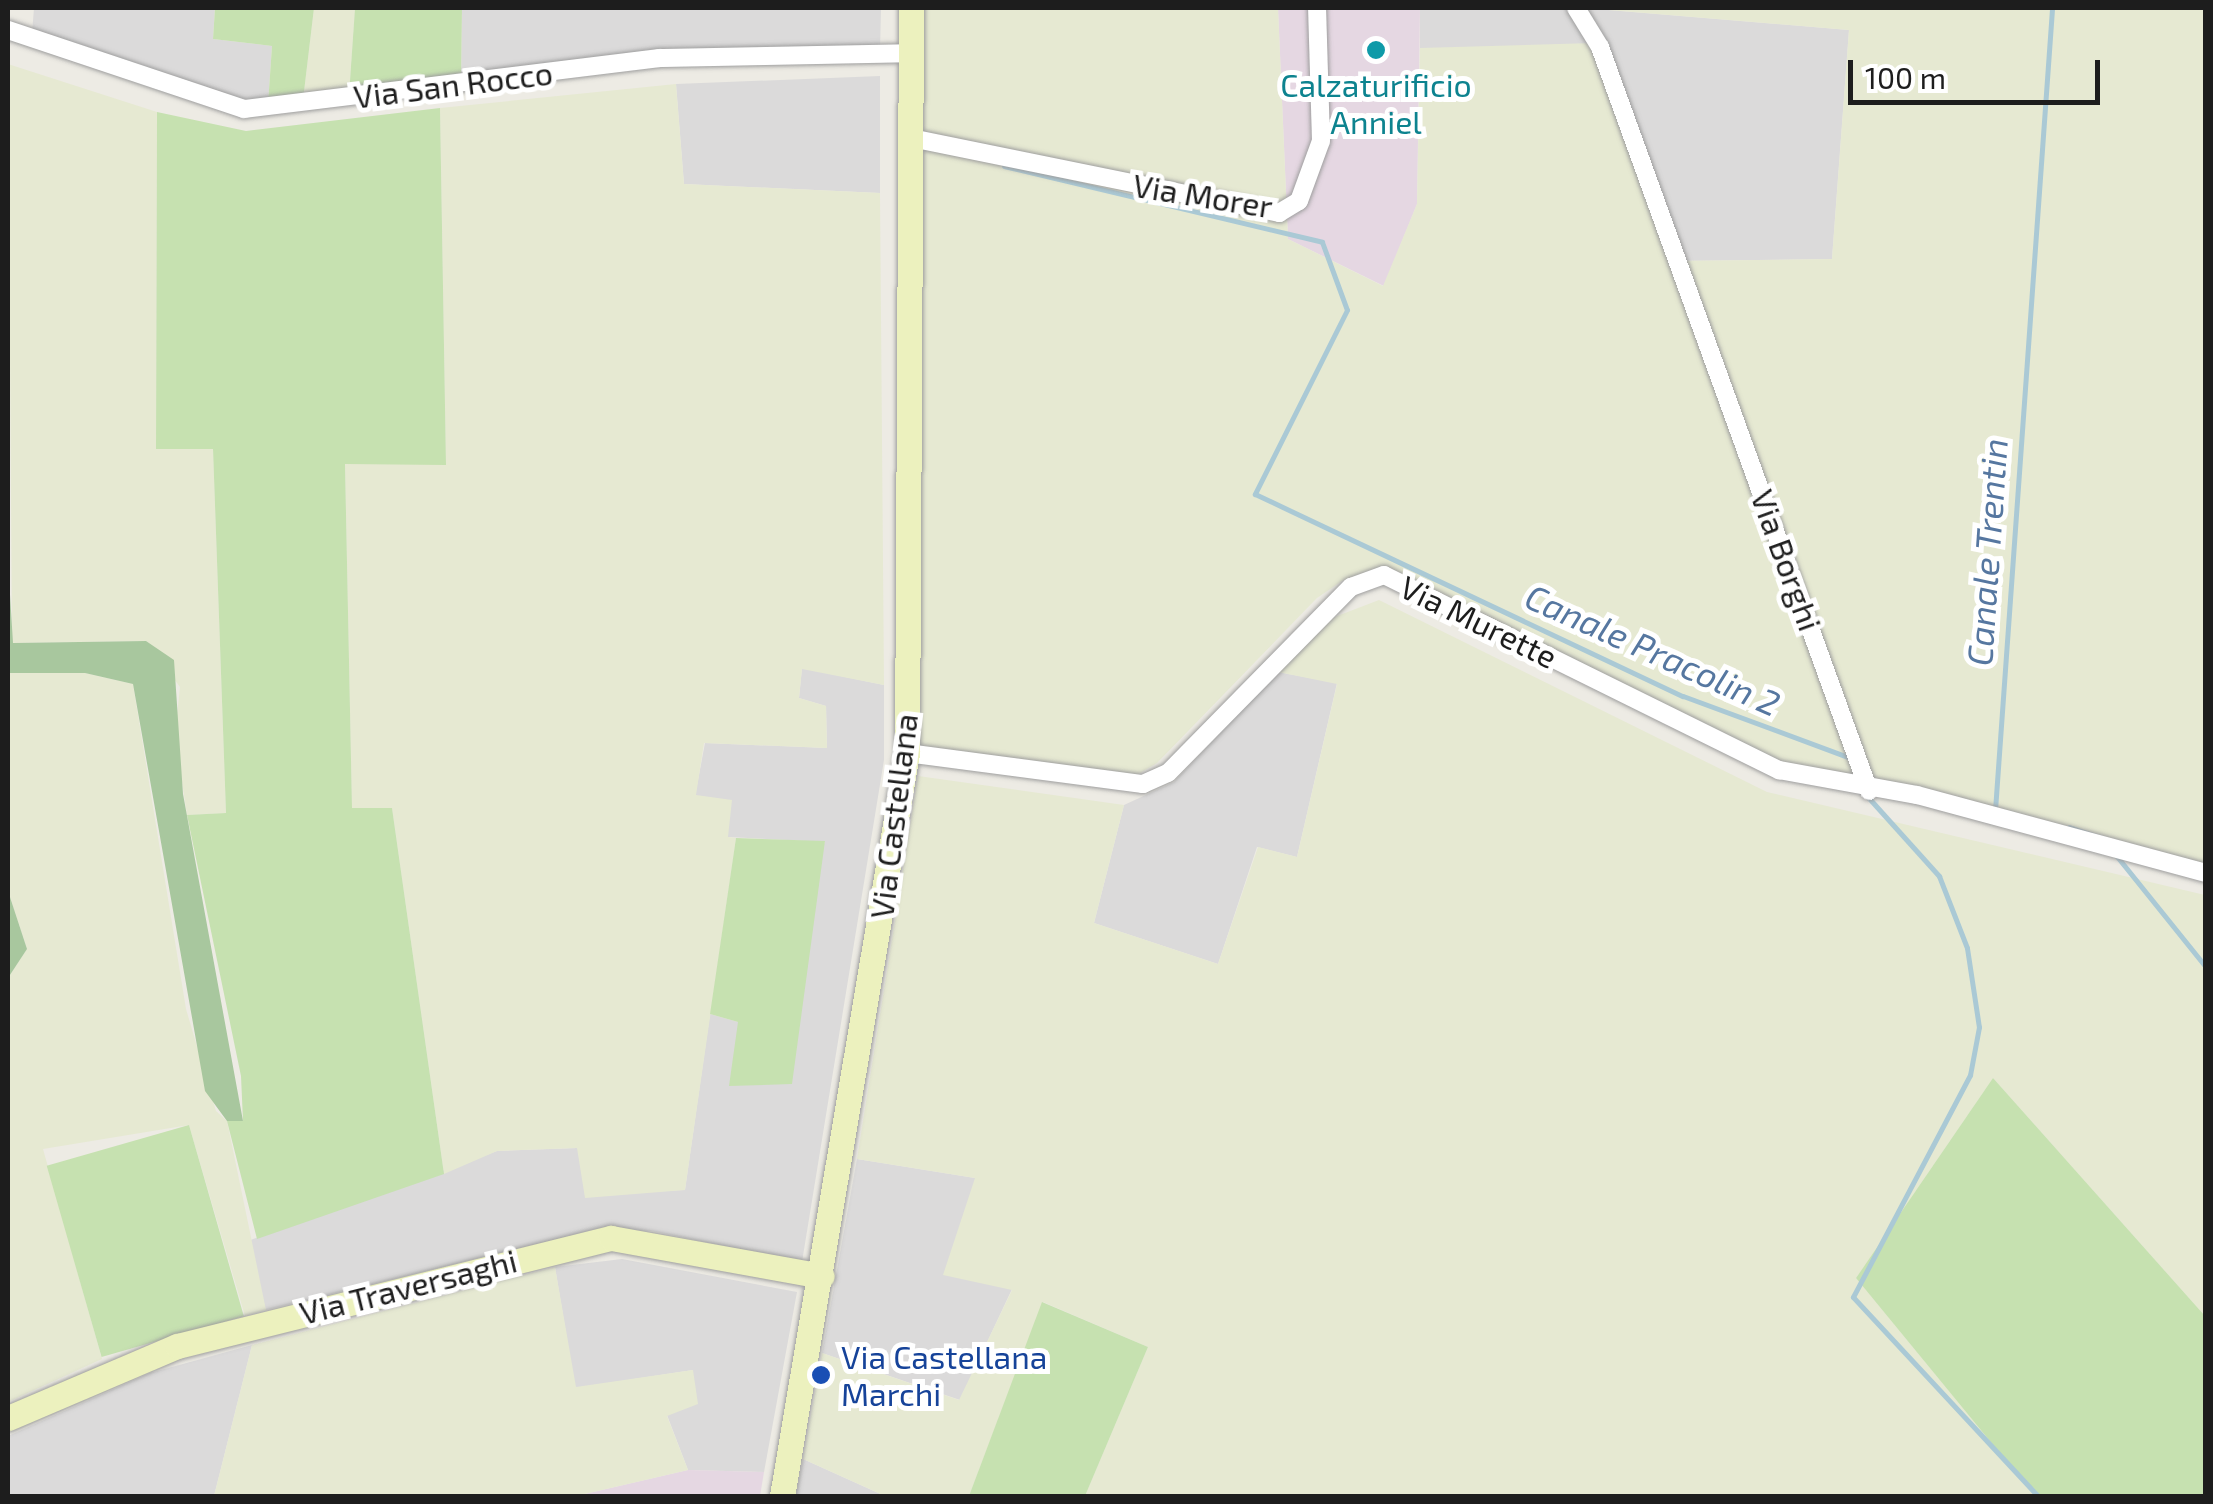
<!DOCTYPE html>
<html>
<head>
<meta charset="utf-8">
<style>
	body { margin:0 }
	#map { position:relative; width:2213px; height:1504px; overflow:hidden; background:#edebe4; font-family:"Exo 2",sans-serif }
	div>[style] { position:absolute }
	.residential>* { inset:0; background:#dbdada }
	.industrial>* { inset:0; background:#e5d7e2 }
	.farmland>* { inset:0; background:#e6e9d2 }
	.grass>* { inset:0; background:#c6e1b0; transform-origin:0 0 }
	.forest>* { inset:0; background:#a8c79e }
	.stream>* { height:5px; margin:-2.5px; padding:0 2.5px; transform-origin:2.5px; border-radius:2.5px; background:#aac9d5 }
	.roads { filter:drop-shadow(0 0 2px #9e9e9e) drop-shadow(0 0 2px #9e9e9e) }
	.street>* { height:18px; margin:-9px; padding:0 9px; transform-origin:9px; border-radius:9px; background:#fff }
	.secondary>* { height:25px; margin:-12.5px; padding:0 12.5px; transform-origin:12.5px; border-radius:12.5px; background:#ecf1be }
	.dots>* { width:28px; height:28px; translate:-50% -50%; box-sizing:border-box; border:5px solid #fff; border-radius:50% }
	span { translate:-50% -50%; white-space:nowrap; text-align:center; line-height:1.15; -webkit-text-stroke:10px #fff; paint-order:stroke }
	.street-label { font-size:32px; color:#1d1d1d }
	.culture-label { font-size:32px; color:#0d838f }
	.transit-label { font-size:32px; color:#164399 }
	.left { translate:0 -50%; text-align:left }
	.water-label { font-size:35px; color:#5677a0; font-style:italic }
	.frame { position:absolute; inset:0; border:10px solid #1d1d1d; pointer-events:none }
	.scale { position:absolute; left:1848px; top:60px; width:252px; height:45px; box-sizing:border-box; border:5px solid #1d1d1d; border-top:0; padding-left:12px; font-size:30px; line-height:35px; white-space:nowrap; color:#1d1d1d; -webkit-text-stroke:8px #fff; paint-order:stroke }
</style>
</head>
<body>
<div id="map">
	<div class="residential">
		<i style="clip-path:polygon(34px 8px,215px 8px,213px 39px,272px 46px,268px 104px,221px 103px,31px 46px)"></i>
		<i style="clip-path:polygon(462px 8px,881px 8px,880px 51px,461px 80px)"></i>
		<i style="clip-path:polygon(1420px 8px,1585px 8px,1849px 30px,1832px 259px,1670px 261px,1420px 48px)"></i>
		<i style="clip-path:polygon(880px 76px,880px 193px,684px 184px,676px 84px)"></i>
		<i style="clip-path:polygon(802px 668px,884px 685px,884px 760px,802px 1262px,652px 1231px,594px 1230px,266px 1310px,245px 1242px,497px 1151px,577px 1148px,622px 1192px,685px 1190px,710px 1014px,738px 1022px,825px 842px,728px 837px,695px 796px,705px 743px,827px 748px,826px 706px,799px 698px)"></i>
		<i style="clip-path:polygon(1278px 672px,1337px 683px,1297px 857px,1257px 847px,1218px 964px,1094px 923px,1124px 805px,1174px 782px)"></i>
		<i style="clip-path:polygon(857px 1159px,975px 1178px,1012px 1289px,960px 1400px,822px 1353px)"></i>
		<i style="clip-path:polygon(622px 1259px,797px 1292px,764px 1472px,688px 1470px,667px 1415px,693px 1370px,575px 1388px,555px 1267px)"></i>
		<i style="clip-path:polygon(252px 1345px,214px 1496px,8px 1496px,8px 1436px,150px 1373px)"></i>
		<i style="clip-path:polygon(803px 1459px,885px 1496px,796px 1496px)"></i>
	</div>
	<div class="industrial">
		<i style="clip-path:polygon(1278px 8px,1420px 8px,1417px 204px,1384px 286px,1288px 239px)"></i>
		<i style="clip-path:polygon(688px 1470px,764px 1472px,760px 1496px,576px 1496px)"></i>
	</div>
	<div class="farmland">
		<i style="clip-path:polygon(314px 8px,355px 8px,349px 95px,303px 100px)"></i>
		<i style="clip-path:polygon(916px 8px,1278px 8px,1288px 239px,1383px 286px,1417px 204px,1420px 48px,1594px 43px,1670px 261px,1832px 259px,1849px 30px,1585px 8px,2205px 8px,2205px 869px,1806px 779px,1386px 575px,1342px 581px,1317px 598px,1157px 763px,1130px 779px,919px 751px)"></i>
		<i style="clip-path:polygon(8px 64px,157px 112px,156px 448px,213px 449px,226px 813px,187px 815px,175px 735px,180px 687px,146px 641px,12px 643px)"></i>
		<i style="clip-path:polygon(676px 84px,684px 184px,880px 193px,884px 685px,802px 669px,799px 698px,826px 706px,827px 748px,704px 743px,696px 795px,732px 800px,728px 837px,736px 838px,685px 1190px,585px 1198px,577px 1148px,497px 1151px,444px 1174px,392px 808px,352px 809px,345px 463px,446px 464px,440px 108px)"></i>
		<i style="clip-path:polygon(1379px 600px,1767px 792px,2205px 895px,2205px 1316px,1993px 1078px,1856px 1278px,2035px 1496px,1085px 1496px,1148px 1347px,1043px 1302px,969px 1496px,885px 1496px,803px 1459px,822px 1353px,959px 1400px,1012px 1290px,943px 1275px,975px 1178px,857px 1159px,918px 776px,1124px 805px,1094px 923px,1218px 964px,1258px 847px,1297px 857px,1337px 684px,1278px 672px,1332px 618px)"></i>
		<i style="clip-path:polygon(8px 673px,85px 673px,133px 684px,186px 1009px,216px 1111px,227px 1121px,266px 1310px,245px 1316px,189px 1125px,43px 1149px,102px 1359px,8px 1402px,8px 978px,27px 949px,8px 891px)"></i>
		<i style="clip-path:polygon(555px 1267px,576px 1387px,693px 1370px,698px 1404px,667px 1416px,688px 1470px,576px 1496px,214px 1496px,252px 1345px)"></i>
	</div>
	<div class="grass">
		<i style="clip-path:polygon(215px 8px,314px 8px,303px 100px,268px 104px,272px 46px,213px 39px)"></i>
		<i style="clip-path:polygon(355px 8px,462px 8px,461px 80px,349px 95px)"></i>
		<i style="clip-path:polygon(440px 108px,446px 465px,345px 464px,352px 808px,392px 808px,444px 1174px,257px 1239px,227px 1121px,243px 1121px,241px 1076px,187px 815px,226px 813px,213px 449px,156px 449px,157px 112px,246px 131px)"></i>
		<i style="clip-path:polygon(736px 838px,825px 841px,792px 1084px,729px 1086px,738px 1022px,710px 1014px)"></i>
		<i style="clip-path:polygon(1993px 1078px,2205px 1316px,2205px 1496px,2035px 1496px,1856px 1278px)"></i>
		<i style="left:189px;top:1125px;width:199px;height:148px;rotate:74deg"></i>
		<i style="clip-path:polygon(1042px 1302px,1148px 1347px,1085px 1496px,969px 1496px)"></i>
	</div>
	<div class="forest">
		<i style="clip-path:polygon(8px 562px,13px 643px,146px 641px,174px 660px,183px 794px,243px 1121px,227px 1121px,205px 1091px,133px 684px,85px 673px,8px 673px)"></i>
		<i style="clip-path:polygon(8px 891px,27px 949px,8px 978px)"></i>
	</div>
	<div class="stream">
		<i style="left:1004px;top:166px;width:327px;rotate:13.4deg"></i>
		<i style="left:1322px;top:242px;width:72px;rotate:69.8deg"></i>
		<i style="left:1347px;top:310px;width:206px;rotate:116.6deg"></i>
		<i style="left:1255px;top:494px;width:473px;rotate:25.3deg"></i>
		<i style="left:1683px;top:696px;width:181px;rotate:20.3deg"></i>
		<i style="left:1867px;top:796px;width:108px;rotate:48deg"></i>
		<i style="left:1939px;top:876px;width:77px;rotate:68.7deg"></i>
		<i style="left:1967px;top:948px;width:80px;rotate:81.4deg"></i>
		<i style="left:1979px;top:1027px;width:49px;rotate:100.6deg"></i>
		<i style="left:1970px;top:1075px;width:251px;rotate:117.8deg"></i>
		<i style="left:1853px;top:1297px;width:272px;rotate:47.1deg"></i>
		<i style="left:1995px;top:810px;width:804px;rotate:-85.93deg"></i>
		<i style="left:2069px;top:827px;width:51px;rotate:18.4deg"></i>
		<i style="left:2115px;top:854px;width:145px;rotate:51.2deg"></i>
	</div>
	<div class="roads">
		<div class="street">
			<i style="left:1576px;top:8px;width:46px;rotate:58.4deg"></i>
			<i style="left:1600px;top:47px;width:791px;rotate:70.12deg"></i>
			<i style="left:8px;top:30px;width:249px;rotate:18.5deg"></i>
			<i style="left:244px;top:109px;width:418px;rotate:-7deg"></i>
			<i style="left:659px;top:58px;width:252px;rotate:-1.1deg"></i>
			<i style="left:911px;top:138px;width:376px;rotate:11.5deg"></i>
			<i style="left:1279px;top:213px;width:23px;rotate:-31deg"></i>
			<i style="left:1299px;top:201px;width:64px;rotate:-69.9deg"></i>
			<i style="left:1321px;top:141px;width:133px;rotate:-91.7deg"></i>
			<i style="left:907px;top:753px;width:238px;rotate:7.5deg"></i>
			<i style="left:1143px;top:784px;width:27px;rotate:-24deg"></i>
			<i style="left:1168px;top:773px;width:261px;rotate:-45.5deg"></i>
			<i style="left:1351px;top:587px;width:35px;rotate:-20deg"></i>
			<i style="left:1384px;top:575px;width:441px;rotate:26.3deg"></i>
			<i style="left:1779px;top:770px;width:140px;rotate:10.3deg"></i>
			<i style="left:1917px;top:795px;width:299px;rotate:15.1deg"></i>
		</div>
		<div class="secondary">
			<i style="left:8px;top:1418px;width:184px;rotate:-23.1deg"></i>
			<i style="left:177px;top:1346px;width:447px;rotate:-14deg"></i>
			<i style="left:611px;top:1238px;width:214px;rotate:10.2deg"></i>
			<i style="left:782px;top:1496px;width:753px;rotate:-80.45deg"></i>
			<i style="left:907px;top:753px;width:745px;rotate:-89.69deg"></i>
		</div>
	</div>
	<div class="dots">
		<i style="left:1376px;top:50px;background:#0f9aa8"></i>
		<i style="left:821px;top:1375px;background:#1a4fb4"></i>
	</div>
	<div class="street-label">
		<span style="left:453px;top:84px;rotate:-7deg">Via San Rocco</span>
		<span style="left:1203px;top:195px;rotate:9deg">Via Morer</span>
		<span style="left:1787px;top:560px;rotate:70deg">Via Borghi</span>
		<span style="left:1479px;top:621px;rotate:26deg">Via Murette</span>
		<span style="left:893px;top:816px;rotate:-83deg">Via Castellana</span>
		<span style="left:408px;top:1286px;rotate:-14deg">Via Traversaghi</span>
	</div>
	<div class="culture-label">
		<span style="left:1376px;top:103px">Calzaturificio<br>Anniel</span>
	</div>
	<div class="transit-label">
		<span class="left" style="left:841px;top:1375px">Via Castellana<br>Marchi</span>
	</div>
	<div class="water-label">
		<span style="left:1986px;top:552px;rotate:-86deg">Canale Trentin</span>
		<span style="left:1653px;top:649px;rotate:24deg">Canale Pracolin 2</span>
	</div>
	<div class="frame"></div>
	<div class="scale">100 m</div>
</div>
</body>
</html>
